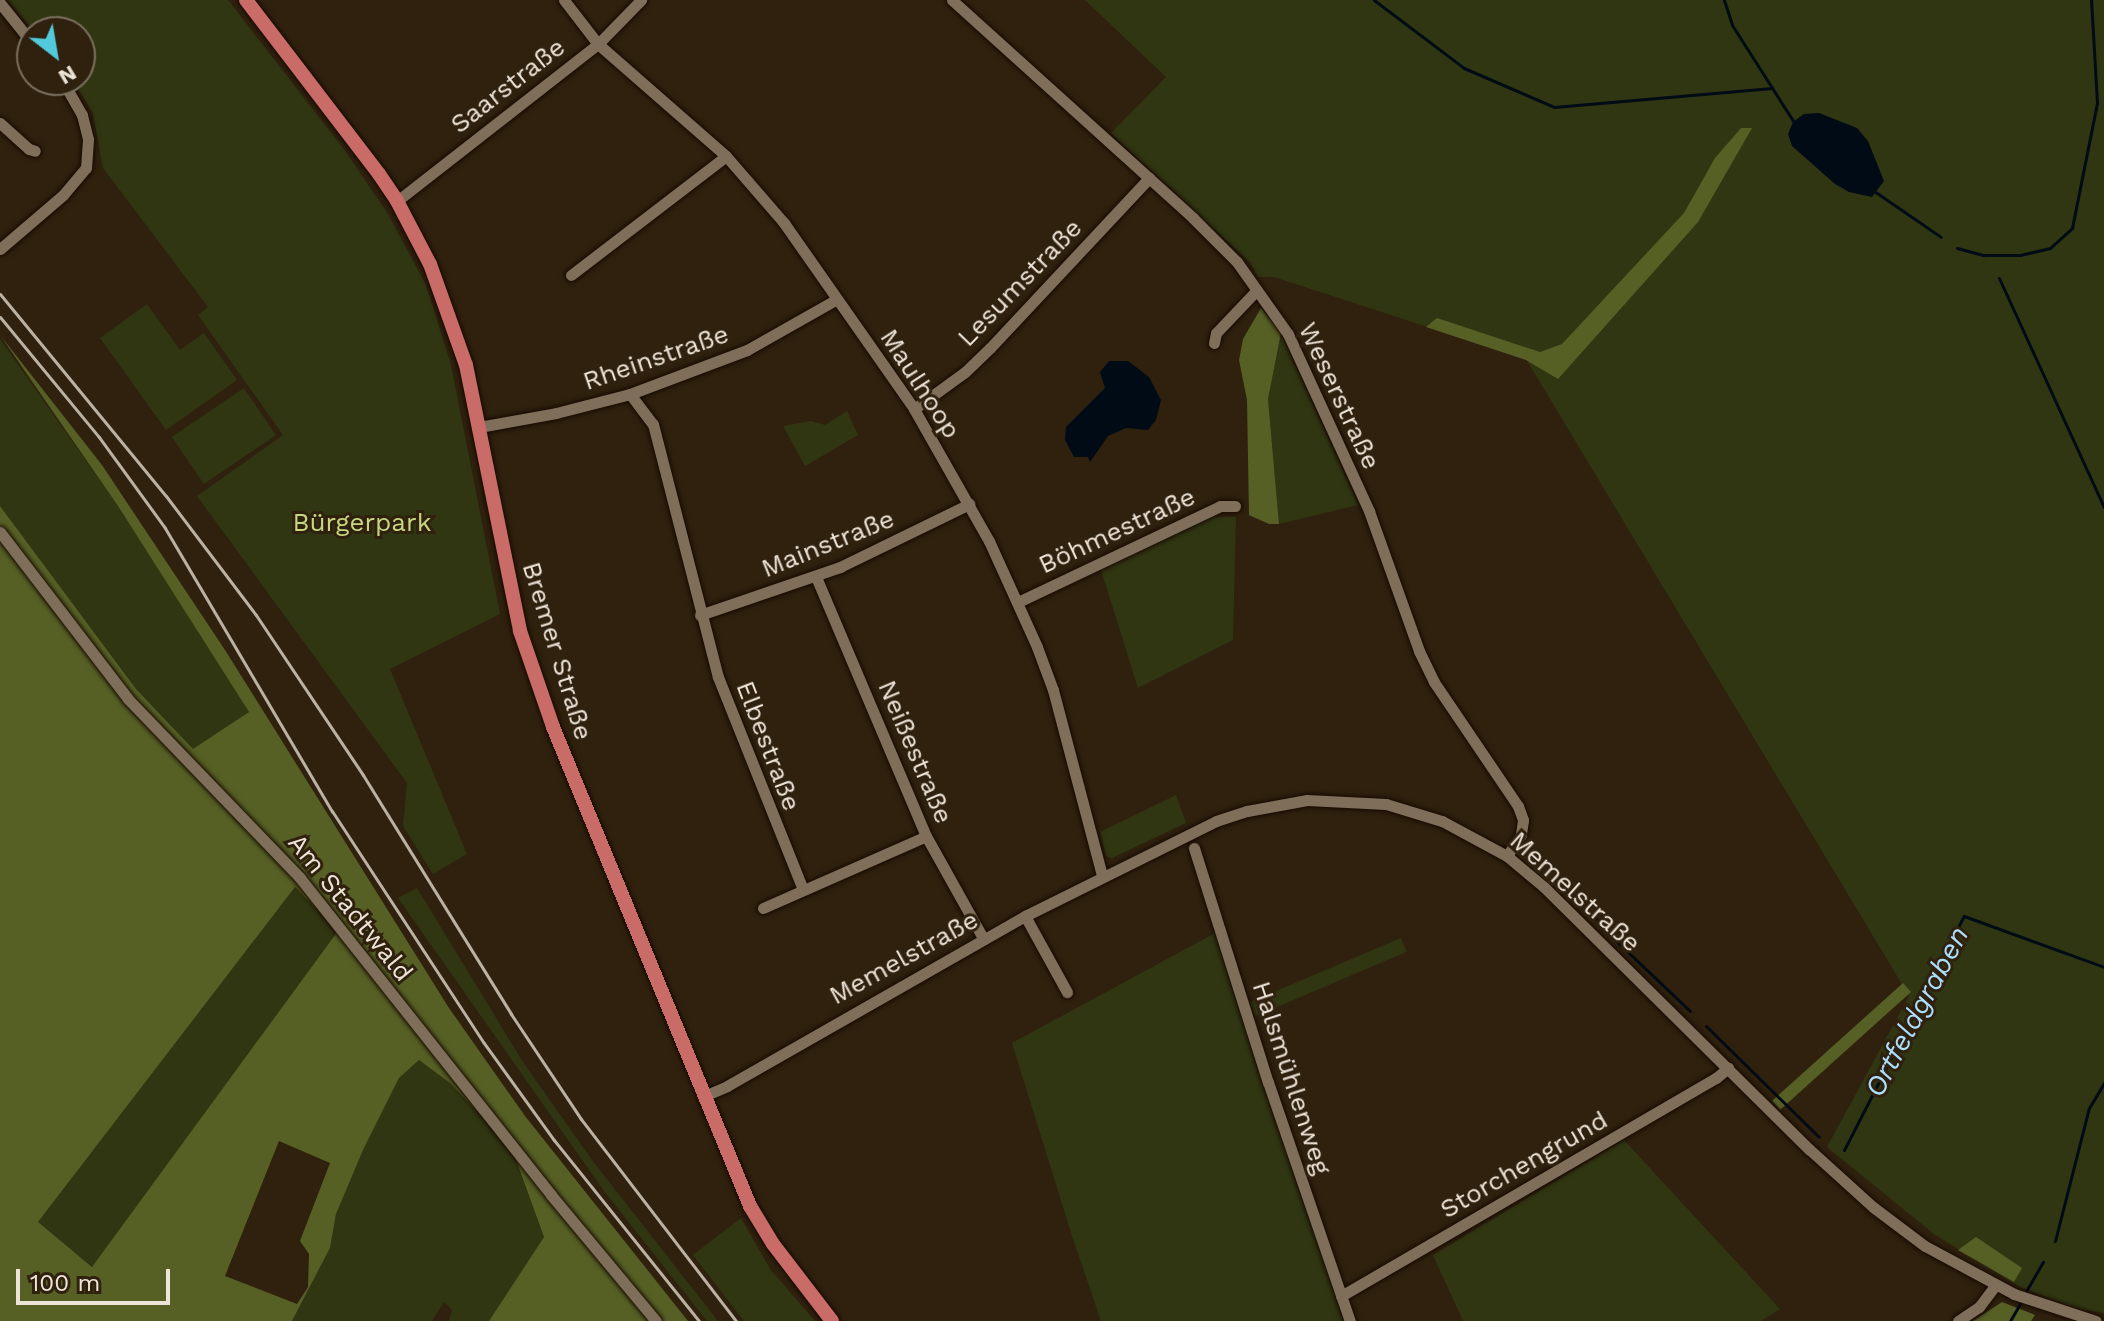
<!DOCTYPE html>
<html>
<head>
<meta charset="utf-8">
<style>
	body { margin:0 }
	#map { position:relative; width:2104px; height:1321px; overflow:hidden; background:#2f210e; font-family:"Work Sans",sans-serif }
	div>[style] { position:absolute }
	.green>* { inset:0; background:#303612; transform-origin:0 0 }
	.forest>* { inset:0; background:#566025; transform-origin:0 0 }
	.water>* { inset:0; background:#000b15 }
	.stream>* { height:3px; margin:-1.5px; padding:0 1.5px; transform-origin:1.5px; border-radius:1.5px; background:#000b15 }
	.roads { filter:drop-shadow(0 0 2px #170a00) drop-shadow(0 0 2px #170a00) }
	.minor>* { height:11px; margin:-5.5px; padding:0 5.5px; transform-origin:5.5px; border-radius:5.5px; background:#7f6e59 }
	.major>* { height:14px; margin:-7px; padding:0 7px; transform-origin:7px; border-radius:7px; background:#c96b66 }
	.rail>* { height:3px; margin:-1.5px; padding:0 1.5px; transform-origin:1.5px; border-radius:1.5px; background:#bcb2a4 }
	span { translate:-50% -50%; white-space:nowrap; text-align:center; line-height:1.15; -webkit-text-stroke:6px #2f210e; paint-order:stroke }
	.street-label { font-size:26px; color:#ede4d8 }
	.park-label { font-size:26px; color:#c6d780 }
	.water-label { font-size:28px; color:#acdffe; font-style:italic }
	.north { position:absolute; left:16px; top:16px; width:80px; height:80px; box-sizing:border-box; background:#2f210e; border:2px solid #7b6f5f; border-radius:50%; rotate:149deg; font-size:22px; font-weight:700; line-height:32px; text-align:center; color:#ede4d8 }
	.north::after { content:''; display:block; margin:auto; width:28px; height:36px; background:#53cadc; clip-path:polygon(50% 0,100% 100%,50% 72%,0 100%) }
	.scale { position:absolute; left:16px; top:1269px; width:154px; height:36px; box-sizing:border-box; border:4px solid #ede4d8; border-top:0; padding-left:10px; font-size:24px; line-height:28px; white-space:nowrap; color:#ede4d8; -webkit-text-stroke:6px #2f210e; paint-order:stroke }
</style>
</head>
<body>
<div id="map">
	<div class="green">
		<i style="clip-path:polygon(8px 0,228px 0,346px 152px,388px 214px,426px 285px,451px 365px,500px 614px,390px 669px,467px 854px,433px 874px,403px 826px,407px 783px,197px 496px,283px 435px,198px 315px,208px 307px,103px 168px,93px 113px,73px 80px,80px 80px,80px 32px,34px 32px)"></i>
		<i style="clip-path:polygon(1085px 0,2104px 0,2104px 1313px,2075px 1308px,2020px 1287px,1934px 1234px,1827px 1147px,1909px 996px,1526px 359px,1274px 277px,1258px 277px,1251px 263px,1111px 133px,1166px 77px)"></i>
		<i style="clip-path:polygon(147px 304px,180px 350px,204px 333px,237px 380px,166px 430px,100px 338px)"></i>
		<i style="clip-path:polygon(1281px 333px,1358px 505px,1279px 524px,1268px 399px)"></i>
		<i style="clip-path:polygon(0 339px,118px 506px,249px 712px,194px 750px,136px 689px,0 506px)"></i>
		<i style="left:244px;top:388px;width:57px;height:87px;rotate:56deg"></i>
		<i style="clip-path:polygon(847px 411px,858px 435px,805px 466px,783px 426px,811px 421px,825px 425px)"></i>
		<i style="clip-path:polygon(1207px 517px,1236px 517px,1233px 640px,1138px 688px,1101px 570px)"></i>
		<i style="clip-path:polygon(1176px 795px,1186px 823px,1112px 858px,1106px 856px,1100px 832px)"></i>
		<i style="clip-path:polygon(295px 887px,339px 931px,93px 1267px,37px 1223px)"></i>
		<i style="clip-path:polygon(417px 888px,523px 1062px,592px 1160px,718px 1321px,707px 1321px,604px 1191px,398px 898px)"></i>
		<i style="clip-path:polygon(1217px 932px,1342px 1317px,1344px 1321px,1101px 1321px,1072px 1236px,1012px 1043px)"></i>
		<i style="left:1401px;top:938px;width:15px;height:165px;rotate:67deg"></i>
		<i style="clip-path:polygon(419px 1060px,450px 1083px,512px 1150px,544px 1237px,490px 1321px,449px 1321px,452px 1310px,444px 1302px,432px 1321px,292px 1321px,330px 1248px,336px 1214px,363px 1150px,399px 1078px)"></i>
		<i style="clip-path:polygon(1624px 1140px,1780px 1309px,1761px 1321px,1463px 1321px,1433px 1255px)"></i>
		<i style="clip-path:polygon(741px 1218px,770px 1269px,815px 1321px,744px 1321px,693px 1255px)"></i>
	</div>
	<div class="forest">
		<i style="clip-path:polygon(1741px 128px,1752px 128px,1698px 222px,1558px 379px,1526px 360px,1426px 327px,1437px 318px,1540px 352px,1562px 344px,1684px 213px,1715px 158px)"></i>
		<i style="clip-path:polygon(1261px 308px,1281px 333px,1268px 399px,1279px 524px,1269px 524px,1249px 515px,1247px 400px,1239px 360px,1243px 339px)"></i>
		<i style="clip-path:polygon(evenodd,0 335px,102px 465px,225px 650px,449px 1008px,525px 1116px,688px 1321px,489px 1321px,544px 1237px,512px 1149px,450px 1083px,419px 1060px,399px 1078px,363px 1150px,336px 1214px,330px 1248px,292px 1321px,0 1321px,0 506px,136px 689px,193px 749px,249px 712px,118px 506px,0 335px,295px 887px,338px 931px,92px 1267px,38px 1222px,295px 887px,0 335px,279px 1141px,330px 1163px,300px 1241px,309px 1254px,308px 1287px,297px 1304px,225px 1276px,279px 1141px)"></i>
		<i style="left:1903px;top:983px;width:12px;height:176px;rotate:48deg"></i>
		<i style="clip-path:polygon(1976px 1237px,2022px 1268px,2014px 1282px,1958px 1250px)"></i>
		<i style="clip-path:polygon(2002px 1302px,2035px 1315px,2031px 1321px,1973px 1321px)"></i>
	</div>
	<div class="water">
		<i style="clip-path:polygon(1819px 113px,1857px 128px,1868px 141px,1884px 181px,1872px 197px,1849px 192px,1835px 184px,1792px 146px,1788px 134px,1793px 122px,1804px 114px)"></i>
		<i style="clip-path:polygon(1109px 361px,1128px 361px,1149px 377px,1161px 400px,1156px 420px,1148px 430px,1126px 428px,1108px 436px,1090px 462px,1088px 457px,1074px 457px,1065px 440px,1066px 427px,1105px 388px,1100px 372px)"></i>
	</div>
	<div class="stream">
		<i style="left:1374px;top:0;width:113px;rotate:37.1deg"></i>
		<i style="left:1464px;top:68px;width:98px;rotate:23.4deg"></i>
		<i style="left:1554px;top:107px;width:219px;rotate:-5deg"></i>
		<i style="left:1724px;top:0;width:26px;rotate:72deg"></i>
		<i style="left:1732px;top:25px;width:117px;rotate:57.5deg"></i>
		<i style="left:1874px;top:191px;width:81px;rotate:34.5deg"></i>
		<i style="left:1957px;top:248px;width:28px;rotate:15deg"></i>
		<i style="left:1984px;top:255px;width:36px"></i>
		<i style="left:2020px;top:255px;width:31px;rotate:-13deg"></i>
		<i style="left:2050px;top:248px;width:30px;rotate:-42deg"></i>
		<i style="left:2072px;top:228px;width:127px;rotate:-78.7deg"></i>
		<i style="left:2097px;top:103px;width:103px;rotate:-93.3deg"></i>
		<i style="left:1999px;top:278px;width:252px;rotate:65.4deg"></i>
		<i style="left:1567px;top:883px;width:69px;rotate:50.3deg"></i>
		<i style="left:1611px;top:936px;width:109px;rotate:43.5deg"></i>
		<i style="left:1706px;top:1026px;width:158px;rotate:44.5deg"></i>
		<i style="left:1844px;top:1150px;width:263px;rotate:-62.9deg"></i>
		<i style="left:1964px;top:916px;width:149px;rotate:20deg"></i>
		<i style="left:2055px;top:1241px;width:137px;rotate:-75.7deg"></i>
		<i style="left:2089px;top:1108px;width:29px;rotate:-59deg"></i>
		<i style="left:2025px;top:1293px;width:36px;rotate:-60deg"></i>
		<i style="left:2010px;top:1321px;width:24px;rotate:-60deg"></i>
	</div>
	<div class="roads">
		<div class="minor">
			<i style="left:564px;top:0;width:56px;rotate:52.3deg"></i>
			<i style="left:598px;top:44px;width:170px;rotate:41.2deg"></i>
			<i style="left:726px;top:156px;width:89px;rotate:49.1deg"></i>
			<i style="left:784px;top:223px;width:227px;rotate:55deg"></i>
			<i style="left:914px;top:409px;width:152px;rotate:60.4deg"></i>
			<i style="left:989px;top:541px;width:116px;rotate:65.6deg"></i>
			<i style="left:1037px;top:647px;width:46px;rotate:69.6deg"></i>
			<i style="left:1053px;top:690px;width:192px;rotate:75.2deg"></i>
			<i style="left:952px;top:0;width:325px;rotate:42.1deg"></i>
			<i style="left:1193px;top:218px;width:62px;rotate:45deg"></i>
			<i style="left:1237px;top:262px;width:88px;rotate:54.7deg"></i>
			<i style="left:1288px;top:334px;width:195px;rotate:65.4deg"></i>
			<i style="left:1369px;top:511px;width:149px;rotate:70.3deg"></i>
			<i style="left:1419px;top:651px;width:34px;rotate:64deg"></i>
			<i style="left:1434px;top:682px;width:150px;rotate:55.9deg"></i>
			<i style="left:1518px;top:806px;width:15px;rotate:70deg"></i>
			<i style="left:1523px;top:820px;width:15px;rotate:98deg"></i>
			<i style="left:1521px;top:835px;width:25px;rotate:124deg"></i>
			<i style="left:0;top:3px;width:51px;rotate:51.3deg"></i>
			<i style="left:0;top:123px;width:39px;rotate:42deg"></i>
			<i style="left:29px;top:149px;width:6px;rotate:18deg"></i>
			<i style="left:397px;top:201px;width:255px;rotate:-38deg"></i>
			<i style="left:598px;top:44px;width:62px;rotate:-45.7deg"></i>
			<i style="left:0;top:249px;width:83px;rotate:-40.6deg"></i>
			<i style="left:63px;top:195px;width:35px;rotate:-50deg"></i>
			<i style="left:86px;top:168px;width:29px;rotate:-86deg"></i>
			<i style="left:88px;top:139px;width:25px;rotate:-104deg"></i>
			<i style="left:82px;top:115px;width:40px;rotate:-119.7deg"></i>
			<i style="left:571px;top:275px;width:195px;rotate:-37.5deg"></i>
			<i style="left:1214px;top:343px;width:10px;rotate:-79deg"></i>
			<i style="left:1216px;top:333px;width:59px;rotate:-46.4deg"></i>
			<i style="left:630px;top:394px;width:38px;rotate:53deg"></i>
			<i style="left:653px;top:424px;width:261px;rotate:75.6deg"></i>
			<i style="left:718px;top:677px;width:229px;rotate:68.2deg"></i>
			<i style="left:914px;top:409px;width:63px;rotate:-36deg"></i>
			<i style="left:965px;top:372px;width:35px;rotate:-44deg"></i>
			<i style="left:990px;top:348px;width:233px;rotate:-46.9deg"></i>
			<i style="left:479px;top:427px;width:78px;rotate:-10.3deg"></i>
			<i style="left:556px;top:413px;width:76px;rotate:-14.4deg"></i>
			<i style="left:630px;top:394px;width:125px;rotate:-20.6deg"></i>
			<i style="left:747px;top:350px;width:103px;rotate:-29.5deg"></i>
			<i style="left:0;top:532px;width:210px;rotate:52.5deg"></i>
			<i style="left:128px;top:699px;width:248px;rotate:46.1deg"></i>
			<i style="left:300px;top:878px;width:404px;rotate:51.6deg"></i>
			<i style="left:551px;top:1195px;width:164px;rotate:50.2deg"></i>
			<i style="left:816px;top:577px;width:281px;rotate:67deg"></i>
			<i style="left:926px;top:836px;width:117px;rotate:60.8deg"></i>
			<i style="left:1018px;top:602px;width:224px;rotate:-25.4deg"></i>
			<i style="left:1220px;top:506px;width:15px"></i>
			<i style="left:700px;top:615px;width:148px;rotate:-18.9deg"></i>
			<i style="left:840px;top:567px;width:144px;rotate:-26deg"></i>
			<i style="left:1194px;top:848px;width:245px;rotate:72.5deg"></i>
			<i style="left:1268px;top:1082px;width:253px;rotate:71.1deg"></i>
			<i style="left:763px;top:908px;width:178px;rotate:-23.8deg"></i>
			<i style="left:1025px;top:916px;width:87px;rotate:61.1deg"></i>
			<i style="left:704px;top:1096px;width:25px;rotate:-23deg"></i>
			<i style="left:727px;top:1086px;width:345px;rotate:-29.7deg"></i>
			<i style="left:1027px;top:915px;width:211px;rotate:-26.4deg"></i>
			<i style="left:1216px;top:821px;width:33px;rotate:-18deg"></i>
			<i style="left:1247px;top:811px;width:61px;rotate:-10.4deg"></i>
			<i style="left:1307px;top:800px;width:79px;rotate:2.9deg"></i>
			<i style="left:1386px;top:804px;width:59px;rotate:16.9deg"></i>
			<i style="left:1442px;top:821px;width:74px;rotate:28.3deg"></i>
			<i style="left:1507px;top:856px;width:48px;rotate:40deg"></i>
			<i style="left:1544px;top:887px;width:373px;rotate:44.7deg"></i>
			<i style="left:1809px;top:1149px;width:86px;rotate:42.2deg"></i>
			<i style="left:1873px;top:1207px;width:65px;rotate:36.9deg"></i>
			<i style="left:1925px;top:1246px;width:101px;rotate:28.3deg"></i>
			<i style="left:2014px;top:1294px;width:86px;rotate:18.2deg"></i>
			<i style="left:1341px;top:1296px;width:434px;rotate:-30.2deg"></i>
			<i style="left:1716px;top:1078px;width:16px;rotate:-40deg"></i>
			<i style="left:1958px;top:1321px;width:25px;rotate:-34deg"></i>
			<i style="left:1979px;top:1307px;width:26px;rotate:-53deg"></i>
		</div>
		<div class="major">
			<i style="left:246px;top:0;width:219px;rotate:52.6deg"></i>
			<i style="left:379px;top:174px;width:32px;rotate:56deg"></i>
			<i style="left:397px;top:201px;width:71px;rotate:62.4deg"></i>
			<i style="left:430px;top:264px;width:107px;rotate:70.4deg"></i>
			<i style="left:466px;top:365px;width:271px;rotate:78.5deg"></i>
			<i style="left:520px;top:631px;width:102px;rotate:71deg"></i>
			<i style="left:553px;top:727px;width:518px;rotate:67.64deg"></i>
			<i style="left:750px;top:1206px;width:44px;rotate:58.8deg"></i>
			<i style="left:773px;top:1244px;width:97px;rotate:52.5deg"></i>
		</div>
	</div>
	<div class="rail">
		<i style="left:0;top:294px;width:261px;rotate:50.6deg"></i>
		<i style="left:166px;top:496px;width:149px;rotate:52.9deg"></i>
		<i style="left:256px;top:615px;width:192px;rotate:56.2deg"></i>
		<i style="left:363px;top:775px;width:281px;rotate:58.2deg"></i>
		<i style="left:511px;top:1014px;width:126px;rotate:56.3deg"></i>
		<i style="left:581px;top:1119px;width:255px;rotate:52.5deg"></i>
		<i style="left:0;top:317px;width:156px;rotate:50.5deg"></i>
		<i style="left:99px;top:437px;width:112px;rotate:54deg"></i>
		<i style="left:165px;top:528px;width:329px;rotate:59.5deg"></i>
		<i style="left:332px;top:811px;width:277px;rotate:56.8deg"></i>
		<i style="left:484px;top:1043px;width:120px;rotate:54.2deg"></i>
		<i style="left:554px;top:1140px;width:232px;rotate:51.3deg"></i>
	</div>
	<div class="street-label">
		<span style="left:508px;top:86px;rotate:-38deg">Saarstraße</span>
		<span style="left:1020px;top:283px;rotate:-46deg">Lesumstraße</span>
		<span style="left:656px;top:358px;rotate:-19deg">Rheinstraße</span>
		<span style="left:920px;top:384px;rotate:57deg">Maulhoop</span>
		<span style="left:1339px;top:396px;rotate:65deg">Weserstraße</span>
		<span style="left:1117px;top:531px;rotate:-25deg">Böhmestraße</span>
		<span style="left:828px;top:544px;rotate:-22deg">Mainstraße</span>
		<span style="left:557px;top:651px;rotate:73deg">Bremer Straße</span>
		<span style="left:768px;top:746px;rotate:69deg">Elbestraße</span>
		<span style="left:915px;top:752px;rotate:67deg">Neißestraße</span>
		<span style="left:1575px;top:892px;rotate:42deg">Memelstraße</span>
		<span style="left:350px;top:908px;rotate:51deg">Am Stadtwald</span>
		<span style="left:904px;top:958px;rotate:-29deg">Memelstraße</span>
		<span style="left:1291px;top:1078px;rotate:72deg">Halsmühlenweg</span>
		<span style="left:1524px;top:1165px;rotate:-30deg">Storchengrund</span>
	</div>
	<div class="park-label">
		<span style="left:362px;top:523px">Bürgerpark</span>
	</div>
	<div class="water-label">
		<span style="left:1917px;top:1012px;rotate:-62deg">Ortfeldgraben</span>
	</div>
	<div class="north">N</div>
	<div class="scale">100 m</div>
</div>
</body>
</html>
